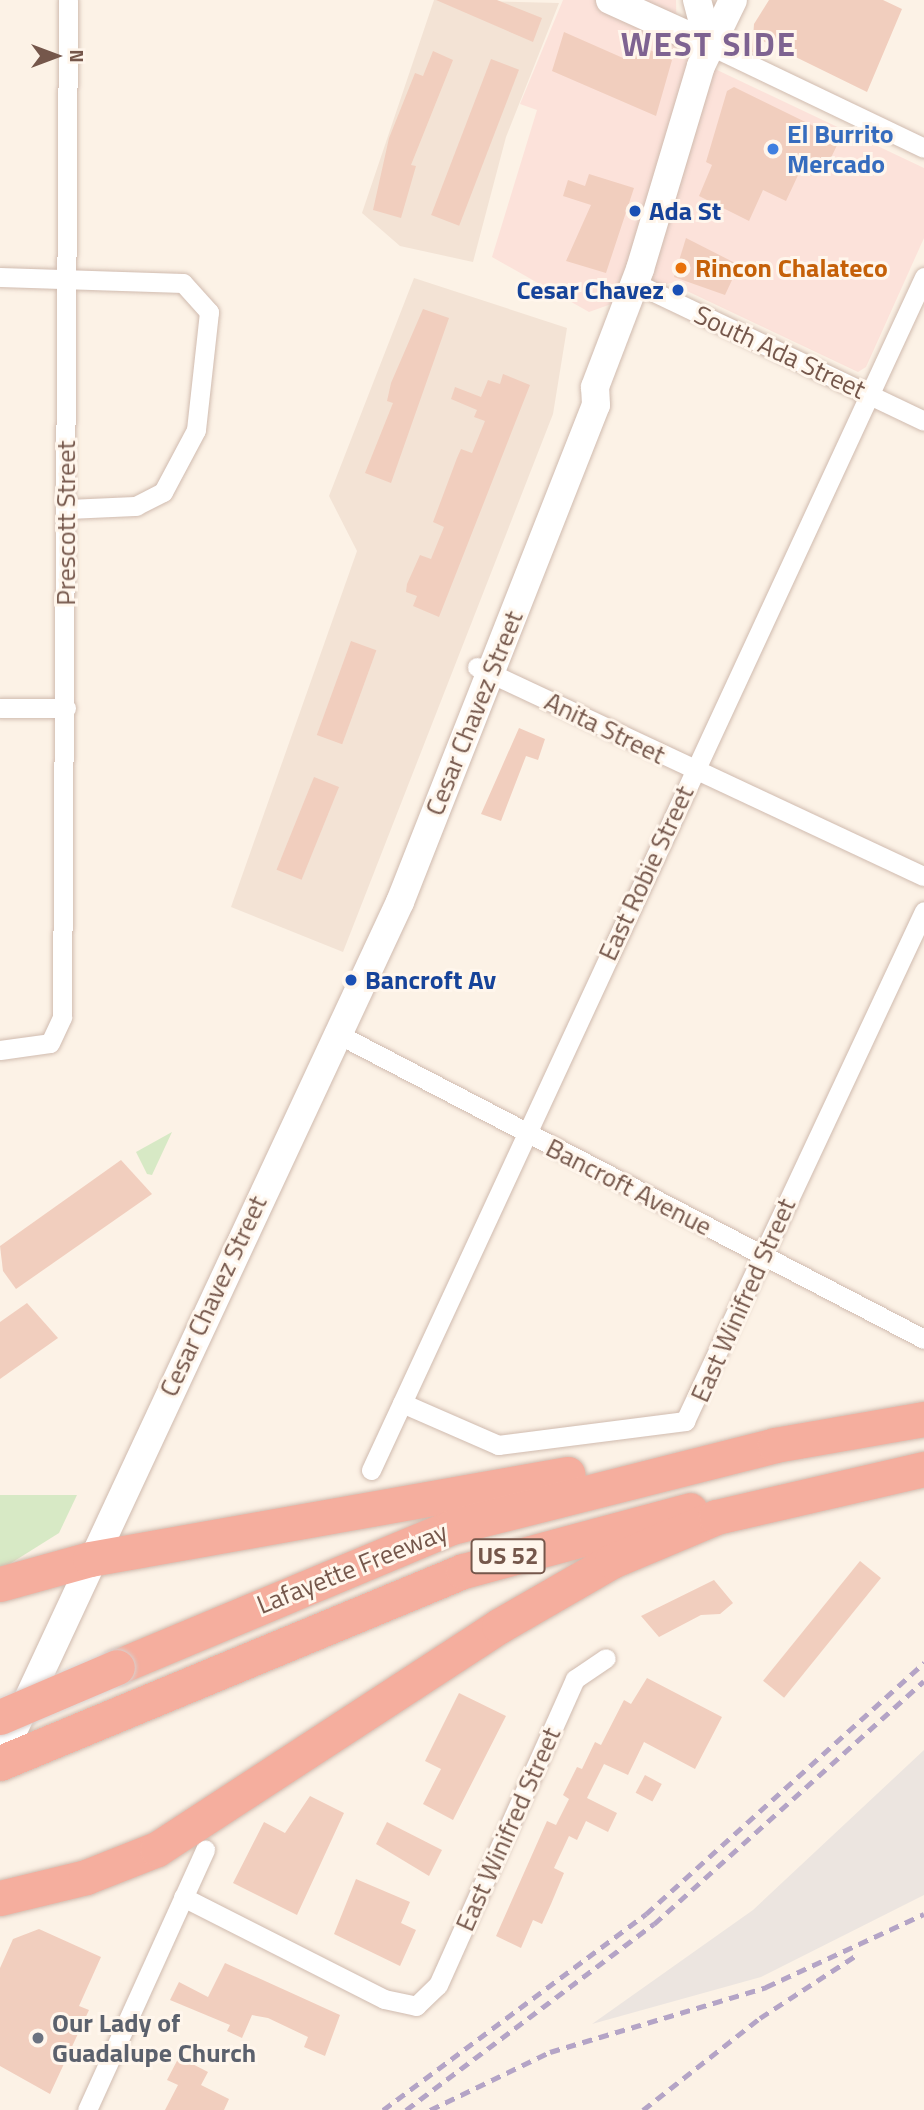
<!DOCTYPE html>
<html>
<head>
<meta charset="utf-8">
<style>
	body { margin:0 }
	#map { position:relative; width:924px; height:2110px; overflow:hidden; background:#fcf2e6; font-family:"Titillium Web",sans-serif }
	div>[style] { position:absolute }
	.residential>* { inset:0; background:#f3e3d5 }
	.commercial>* { inset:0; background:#fce2da }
	.industrial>* { inset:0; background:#ece5e0 }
	.green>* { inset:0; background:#d7e9c5 }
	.building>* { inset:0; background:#f1cebe; transform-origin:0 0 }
	.roads { filter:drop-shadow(0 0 2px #d0bbaf) drop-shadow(0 0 2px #d0bbaf) }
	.street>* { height:19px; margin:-9.5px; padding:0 9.5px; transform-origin:9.5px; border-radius:9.5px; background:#fff }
	.secondary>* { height:28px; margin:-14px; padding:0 14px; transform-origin:14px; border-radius:14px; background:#fff }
	.highway>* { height:35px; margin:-17.5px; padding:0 17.5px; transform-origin:17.5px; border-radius:17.5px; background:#f5ae9e }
	.rail>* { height:5px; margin-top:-2.5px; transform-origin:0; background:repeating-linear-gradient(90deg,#b4a4c6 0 10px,transparent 0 17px) }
	.bridges { filter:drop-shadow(0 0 2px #d8d0cd) drop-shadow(0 0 2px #d8d0cd) }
	.highway-bridge>* { height:35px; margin:-17.5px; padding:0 17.5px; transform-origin:17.5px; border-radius:17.5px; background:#f5ae9e }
	.dots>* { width:19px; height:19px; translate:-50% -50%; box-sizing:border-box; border:4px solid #fff6ec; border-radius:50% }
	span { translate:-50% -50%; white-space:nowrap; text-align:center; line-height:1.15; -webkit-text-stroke:6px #fff6ec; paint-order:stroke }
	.shield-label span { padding:2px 5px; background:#fff6ec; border:2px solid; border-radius:5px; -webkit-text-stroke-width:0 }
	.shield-label { font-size:24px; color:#75574b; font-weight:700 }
	.shop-label { font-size:26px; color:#366cbe; font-weight:700 }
	.left { translate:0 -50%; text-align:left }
	.transit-label { font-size:26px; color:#164399; font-weight:700 }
	.right { translate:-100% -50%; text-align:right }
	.food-label { font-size:26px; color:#c56008; font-weight:700 }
	.street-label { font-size:26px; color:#75574b }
	.worship-label { font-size:26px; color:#5b616d; font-weight:700 }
	.district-label { font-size:33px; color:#7e6391; font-weight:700; letter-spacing:2px }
	.north { position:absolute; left:21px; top:21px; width:70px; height:70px; -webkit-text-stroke:5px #fff6ec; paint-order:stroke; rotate:90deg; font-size:19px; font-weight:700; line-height:28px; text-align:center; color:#75574b }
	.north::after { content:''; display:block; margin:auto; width:24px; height:32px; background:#75574b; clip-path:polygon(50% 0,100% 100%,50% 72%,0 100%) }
</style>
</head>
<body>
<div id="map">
	<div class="residential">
		<i style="clip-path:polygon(434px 0,559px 3px,506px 137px,473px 262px,400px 246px,362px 213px)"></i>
		<i style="clip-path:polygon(414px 278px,567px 328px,553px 414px,343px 952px,231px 907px,357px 551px,329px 496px)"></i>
	</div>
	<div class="commercial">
		<i style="clip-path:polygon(563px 0,676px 0,677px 51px,924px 168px,924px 238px,866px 367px,858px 372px,670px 283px,589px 312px,492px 257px,537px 110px,520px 104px)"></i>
	</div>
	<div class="industrial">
		<i style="clip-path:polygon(924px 1750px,924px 1895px,761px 1977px,592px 2024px,753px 1910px)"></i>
	</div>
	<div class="green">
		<i style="clip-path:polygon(172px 1132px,152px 1175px,147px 1174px,136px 1152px)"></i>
		<i style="clip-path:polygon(0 1495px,77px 1495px,59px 1533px,0 1570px)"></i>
	</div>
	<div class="building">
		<i style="clip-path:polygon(436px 0,497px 0,542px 18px,533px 42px)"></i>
		<i style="clip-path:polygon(769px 0,883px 0,902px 9px,867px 92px,763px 41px,757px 54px,752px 52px,754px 24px)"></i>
		<i style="clip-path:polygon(564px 32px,623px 58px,628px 40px,672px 60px,656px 116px,552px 71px)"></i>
		<i style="clip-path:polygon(433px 51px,453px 60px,411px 165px,416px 166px,401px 218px,373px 210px,389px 138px,415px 73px,423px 76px)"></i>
		<i style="left:491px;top:59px;width:30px;height:167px;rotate:21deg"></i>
		<i style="clip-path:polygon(734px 87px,840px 139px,828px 164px,819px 159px,811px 176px,800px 171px,786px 201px,763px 190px,749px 221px,699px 196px,712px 165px,706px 162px,727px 91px)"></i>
		<i style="clip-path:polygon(589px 174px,634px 188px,606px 273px,566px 261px,591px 205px,563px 196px,568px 180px,585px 186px)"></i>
		<i style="clip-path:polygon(686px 238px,739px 265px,725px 295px,674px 277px)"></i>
		<i style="clip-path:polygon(423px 309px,449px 318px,391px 483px,365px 473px,393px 403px,387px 401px,391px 383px)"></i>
		<i style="clip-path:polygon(503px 374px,530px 385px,439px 617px,413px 606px,417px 596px,406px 592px,407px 584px,420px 555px,431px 559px,444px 527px,433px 522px,457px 458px,461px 449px,472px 453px,485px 421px,474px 417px,477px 410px,451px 399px,455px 387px,481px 397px,488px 380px,500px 384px)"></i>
		<i style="left:351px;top:641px;width:27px;height:100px;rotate:20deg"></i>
		<i style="clip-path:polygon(519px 728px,545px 739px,538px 760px,526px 756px,501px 821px,481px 814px)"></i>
		<i style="left:314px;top:777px;width:27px;height:100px;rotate:22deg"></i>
		<i style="clip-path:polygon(121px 1160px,152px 1194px,16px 1289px,3px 1271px,0 1246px)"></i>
		<i style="clip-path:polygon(27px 1303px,58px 1338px,0 1379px,0 1322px)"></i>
		<i style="left:860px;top:1561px;width:27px;height:154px;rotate:39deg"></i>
		<i style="clip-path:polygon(714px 1580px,733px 1603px,720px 1614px,701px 1615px,659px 1637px,641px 1616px)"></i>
		<i style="clip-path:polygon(647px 1678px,722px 1717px,695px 1769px,644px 1742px,628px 1775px,604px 1764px,587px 1798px,617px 1813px,608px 1832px,586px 1821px,577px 1840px,569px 1836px,554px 1868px,564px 1873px,551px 1904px,542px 1924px,533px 1920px,521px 1948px,496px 1936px,547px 1821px,556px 1825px,569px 1799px,563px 1795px,577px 1767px,582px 1769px,595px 1742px,601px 1745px,624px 1700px,631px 1704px)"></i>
		<i style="clip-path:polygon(459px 1693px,506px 1716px,453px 1820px,423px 1804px,441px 1769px,425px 1761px)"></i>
		<i style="left:645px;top:1775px;width:19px;height:20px;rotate:28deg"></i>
		<i style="clip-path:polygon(310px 1796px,344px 1813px,297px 1915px,233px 1883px,264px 1822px,285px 1833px)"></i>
		<i style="clip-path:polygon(387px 1822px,442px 1850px,429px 1876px,376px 1844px)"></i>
		<i style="clip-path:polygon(356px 1879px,410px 1902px,401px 1923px,416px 1930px,400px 1966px,334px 1934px)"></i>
		<i style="clip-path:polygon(39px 1929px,101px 1957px,79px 2006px,89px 2010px,50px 2094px,0 2066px,0 1968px,13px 1939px)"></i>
		<i style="clip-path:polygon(225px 1963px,340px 2015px,325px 2056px,304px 2047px,308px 2037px,268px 2018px,252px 2015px,242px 2038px,227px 2031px,230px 2025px,170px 2000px,179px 1982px,208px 1997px)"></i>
		<i style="clip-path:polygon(179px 2057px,208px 2072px,201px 2085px,229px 2099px,224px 2110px,165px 2110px,178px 2085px,167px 2080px)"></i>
	</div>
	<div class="roads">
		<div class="street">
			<i style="left:709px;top:45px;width:238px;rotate:25.6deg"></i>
			<i style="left:0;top:277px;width:183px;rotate:1.9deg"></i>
			<i style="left:183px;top:283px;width:39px;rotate:48deg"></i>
			<i style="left:209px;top:312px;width:119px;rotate:96.3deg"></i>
			<i style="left:196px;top:430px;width:70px;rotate:118deg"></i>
			<i style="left:163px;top:492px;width:30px;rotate:153deg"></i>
			<i style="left:136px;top:506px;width:70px;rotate:177.5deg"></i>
			<i style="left:635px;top:283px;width:320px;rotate:25.5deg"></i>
			<i style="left:477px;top:667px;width:493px;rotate:25.1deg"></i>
			<i style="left:0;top:708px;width:66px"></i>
			<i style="left:334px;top:1032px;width:665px;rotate:27.49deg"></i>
			<i style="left:0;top:1050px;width:50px;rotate:-8deg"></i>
			<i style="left:50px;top:1043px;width:29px;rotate:-65deg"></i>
			<i style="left:62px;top:1017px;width:1017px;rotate:-89.66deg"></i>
			<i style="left:402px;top:1403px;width:105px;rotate:23.6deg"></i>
			<i style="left:498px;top:1445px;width:189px;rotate:-7.3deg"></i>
			<i style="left:685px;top:1421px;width:563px;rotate:-64.89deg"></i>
			<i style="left:371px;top:1470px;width:1315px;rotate:-65.13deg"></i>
			<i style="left:183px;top:1897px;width:225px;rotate:26.9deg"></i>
			<i style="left:384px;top:1999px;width:33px;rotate:12deg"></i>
			<i style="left:416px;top:2006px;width:30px;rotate:-44deg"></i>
			<i style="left:438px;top:1985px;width:335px;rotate:-65.9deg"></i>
			<i style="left:575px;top:1679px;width:37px;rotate:-34deg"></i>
			<i style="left:87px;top:2110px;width:286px;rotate:-65.6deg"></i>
		</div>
		<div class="secondary">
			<i style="left:610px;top:0;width:109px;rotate:24.4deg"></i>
			<i style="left:697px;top:0;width:47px;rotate:75.1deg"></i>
			<i style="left:0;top:1759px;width:946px;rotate:-64.98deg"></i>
			<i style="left:400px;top:902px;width:534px;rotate:-68.48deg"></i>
			<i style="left:596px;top:405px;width:18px;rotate:-93deg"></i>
			<i style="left:595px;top:387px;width:126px;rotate:-69.1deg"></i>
			<i style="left:640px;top:269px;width:212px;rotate:-73.3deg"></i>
			<i style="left:701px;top:66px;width:73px;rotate:-64.1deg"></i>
		</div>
		<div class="highway">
			<i style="left:0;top:1584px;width:93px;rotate:-15.5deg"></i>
			<i style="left:90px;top:1559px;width:485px;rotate:-10.1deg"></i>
			<i style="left:117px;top:1667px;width:363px;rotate:-22.7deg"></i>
			<i style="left:452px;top:1527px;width:333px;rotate:-14.2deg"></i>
			<i style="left:775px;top:1445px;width:151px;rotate:-9.9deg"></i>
			<i style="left:0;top:1763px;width:501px;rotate:-22.52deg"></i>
			<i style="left:463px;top:1571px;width:235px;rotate:-15deg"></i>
			<i style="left:0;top:1898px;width:89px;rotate:-13.7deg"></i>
			<i style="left:86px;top:1877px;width:76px;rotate:-21.5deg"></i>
			<i style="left:157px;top:1849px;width:408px;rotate:-33.1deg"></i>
			<i style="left:499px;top:1626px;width:130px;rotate:-29.9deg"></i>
			<i style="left:612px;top:1561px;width:113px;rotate:-22.9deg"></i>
			<i style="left:716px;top:1517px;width:213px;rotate:-13deg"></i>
		</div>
	</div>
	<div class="rail">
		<i style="left:383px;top:2110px;width:328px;rotate:-36.7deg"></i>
		<i style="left:646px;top:1914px;width:375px;rotate:-42.1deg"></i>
		<i style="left:406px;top:2110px;width:310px;rotate:-36.9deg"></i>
		<i style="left:654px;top:1924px;width:363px;rotate:-42deg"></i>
		<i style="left:430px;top:2110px;width:133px;rotate:-25.8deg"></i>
		<i style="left:550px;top:2052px;width:226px;rotate:-16.7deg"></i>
		<i style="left:766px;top:1987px;width:174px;rotate:-24.8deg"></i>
		<i style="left:643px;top:2110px;width:149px;rotate:-38.2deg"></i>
		<i style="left:760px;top:2018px;width:117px;rotate:-33.1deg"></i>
	</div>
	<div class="bridges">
		<div class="highway-bridge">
			<i style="left:0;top:1717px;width:127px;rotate:-23.1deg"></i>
		</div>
	</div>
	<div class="dots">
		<i style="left:773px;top:149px;background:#3f7fe0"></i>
		<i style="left:635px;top:211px;background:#1a4fb4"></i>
		<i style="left:681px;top:268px;background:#e8710a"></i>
		<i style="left:678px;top:290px;background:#1a4fb4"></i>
		<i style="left:351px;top:980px;background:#1a4fb4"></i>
		<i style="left:38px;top:2038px;background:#6b7280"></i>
	</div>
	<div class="shield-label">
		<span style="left:508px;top:1556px">US 52</span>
	</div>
	<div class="shop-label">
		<span class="left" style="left:787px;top:149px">El Burrito<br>Mercado</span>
	</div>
	<div class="transit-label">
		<span class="left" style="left:649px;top:211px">Ada St</span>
		<span class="right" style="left:664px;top:290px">Cesar Chavez</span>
		<span class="left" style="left:365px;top:980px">Bancroft Av</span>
	</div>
	<div class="food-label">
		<span class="left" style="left:695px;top:268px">Rincon Chalateco</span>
	</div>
	<div class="street-label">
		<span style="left:780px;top:352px;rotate:25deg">South Ada Street</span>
		<span style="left:66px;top:523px;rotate:-90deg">Prescott Street</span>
		<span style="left:474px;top:713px;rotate:-68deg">Cesar Chavez Street</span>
		<span style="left:605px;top:728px;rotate:26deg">Anita Street</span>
		<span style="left:646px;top:873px;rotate:-65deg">East Robie Street</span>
		<span style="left:629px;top:1187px;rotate:27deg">Bancroft Avenue</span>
		<span style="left:213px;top:1296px;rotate:-65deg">Cesar Chavez Street</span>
		<span style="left:743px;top:1300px;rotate:-66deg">East Winifred Street</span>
		<span style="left:352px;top:1568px;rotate:-22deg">Lafayette Freeway</span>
		<span style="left:508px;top:1829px;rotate:-66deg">East Winifred Street</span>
	</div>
	<div class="worship-label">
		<span class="left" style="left:52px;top:2038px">Our Lady of<br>Guadalupe Church</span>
	</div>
	<div class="district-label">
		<span style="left:709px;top:45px">WEST SIDE</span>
	</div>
	<div class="north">N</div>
</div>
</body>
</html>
